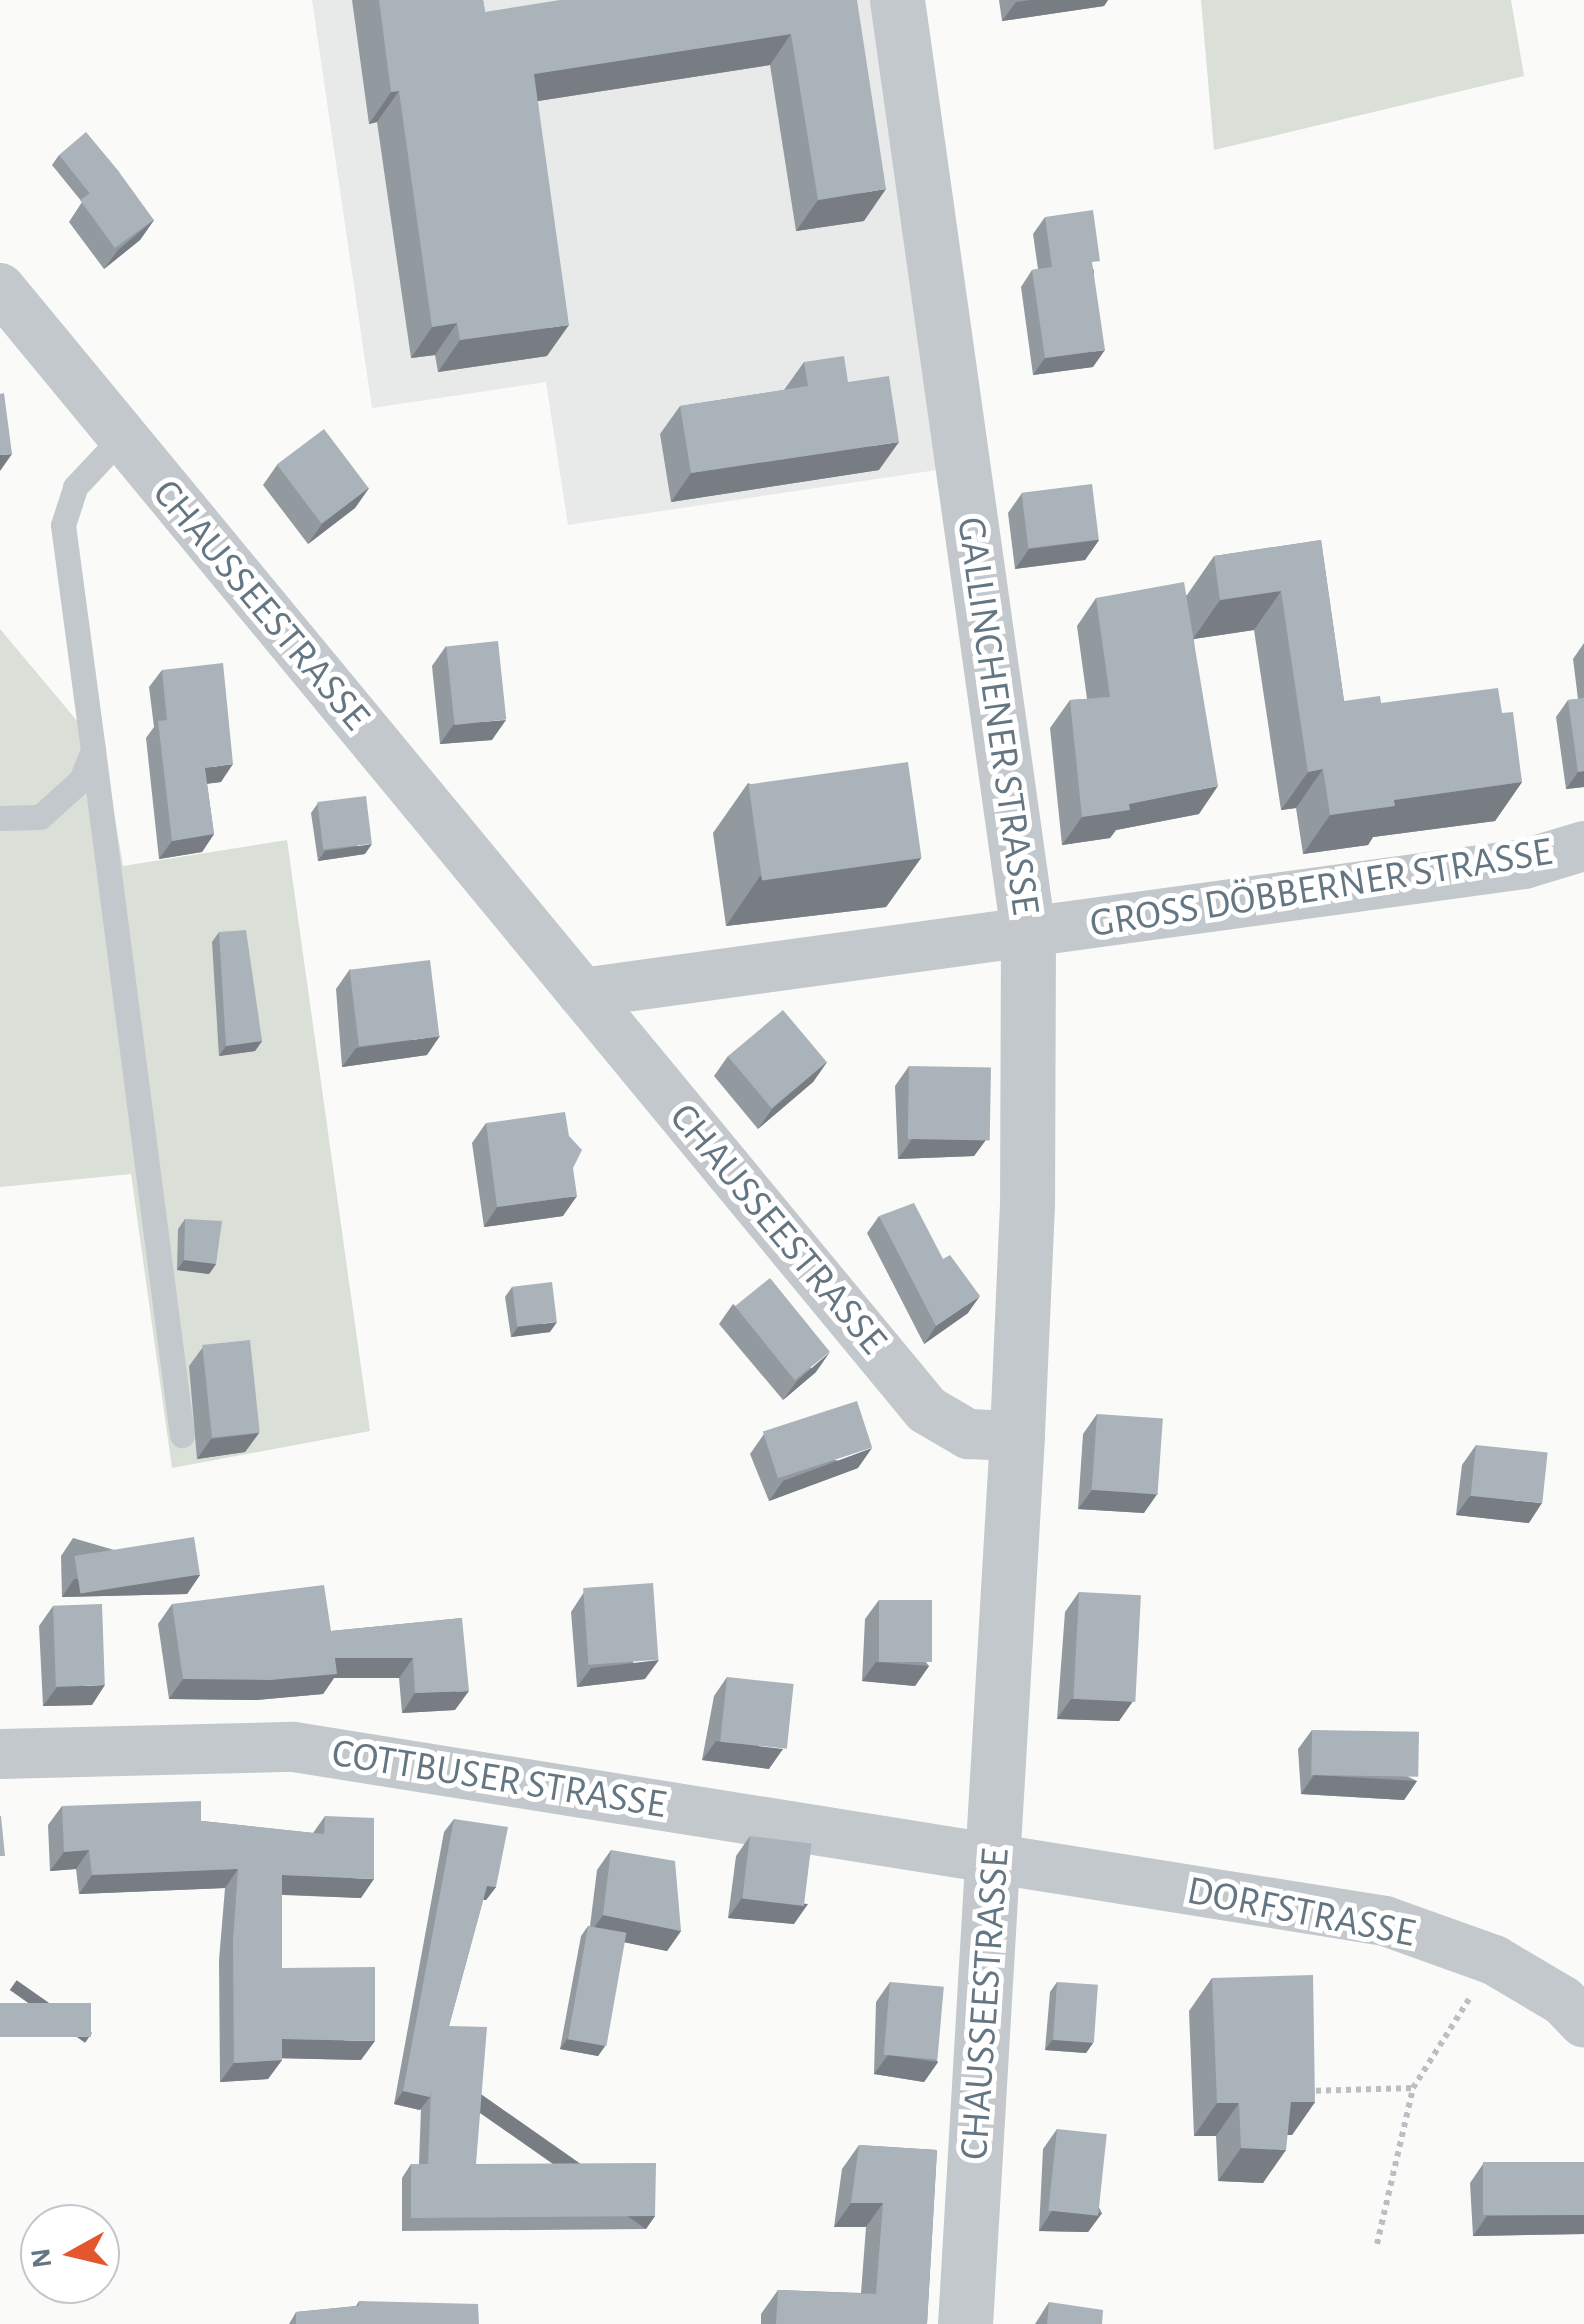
<!DOCTYPE html>
<html>
<head>
<meta charset="utf-8">
<style>
	body { margin:0 }
	#map { position:relative; width:1584px; height:2324px; overflow:hidden; background:#fafaf8; font-family:"Alegreya Sans",sans-serif }
	div>[style] { position:absolute }
	.built>* { inset:0; background:#e8e9e9 }
	.green>* { inset:0; background:#dadfd7 }
	.path>* { height:6px; margin-top:-3px; transform-origin:0; background:repeating-linear-gradient(90deg,#bbbfc2 0 5px,transparent 0 10px) }
	.service>* { height:25px; margin:-12.5px; padding:0 12.5px; transform-origin:12.5px; border-radius:12.5px; background:#c3c8cc }
	.minor>* { height:50px; margin:-25px; padding:0 25px; transform-origin:25px; border-radius:25px; background:#c3c8cc }
	.tertiary>* { height:55px; margin:-27.5px; padding:0 27.5px; transform-origin:27.5px; border-radius:27.5px; background:#c3c8cc }
	.wall>* { inset:0; background:#929a9f }
	.shaded-wall>* { inset:0; background:#777d82; transform-origin:0 0 }
	.building>* { inset:0; background:#aab3b9; transform-origin:0 0 }
	span { translate:-50% -50%; white-space:nowrap; text-align:center; line-height:1.15; -webkit-text-stroke:10px #fff; paint-order:stroke }
	.street-label { font-size:40px; color:#657683 }
	.north { position:absolute; left:20px; top:2204px; width:100px; height:100px; box-sizing:border-box; background:#fff; border:2px solid #c1c8cd; border-radius:50%; rotate:262deg; font-size:28px; font-weight:700; line-height:40px; text-align:center; color:#657683 }
	.north::after { content:''; display:block; margin:auto; width:35px; height:45px; background:#e4572e; clip-path:polygon(50% 0,100% 100%,50% 72%,0 100%) }
</style>
</head>
<body>
<div id="map">
	<div class="built">
		<i style="clip-path:polygon(312px 0,875px 0,944px 469px,568px 525px,546px 382px,372px 408px)"></i>
	</div>
	<div class="green">
		<i style="clip-path:polygon(1201px 0,1511px 0,1524px 76px,1214px 150px)"></i>
		<i style="clip-path:polygon(0 629px,104px 753px,123px 866px,287px 840px,370px 1431px,172px 1468px,131px 1174px,0 1187px)"></i>
	</div>
	<div class="path">
		<i style="left:1306px;top:2091px;width:107px;rotate:-1.6deg"></i>
		<i style="left:1413px;top:2088px;width:105px;rotate:-57.8deg"></i>
		<i style="left:1377px;top:2244px;width:160px;rotate:-77deg"></i>
	</div>
	<div class="service">
		<i style="left:93px;top:750px;width:691px;rotate:82.6deg"></i>
		<i style="left:0;top:818px;width:40px;rotate:-1.4deg"></i>
		<i style="left:40px;top:817px;width:55px;rotate:-42.1deg"></i>
		<i style="left:81px;top:780px;width:32px;rotate:-68deg"></i>
		<i style="left:93px;top:750px;width:227px;rotate:-97.6deg"></i>
		<i style="left:63px;top:525px;width:40px;rotate:-72deg"></i>
		<i style="left:75px;top:487px;width:69px;rotate:-46.8deg"></i>
	</div>
	<div class="minor">
		<i style="left:0;top:288px;width:1455px;rotate:50.44deg"></i>
		<i style="left:927px;top:1410px;width:48px;rotate:30.3deg"></i>
		<i style="left:968px;top:1434px;width:49px;rotate:2.3deg"></i>
		<i style="left:582px;top:993px;width:951px;rotate:-7.8deg"></i>
		<i style="left:1524px;top:864px;width:63px;rotate:-16.7deg"></i>
		<i style="left:0;top:1754px;width:294px;rotate:-1.4deg"></i>
		<i style="left:294px;top:1747px;width:1105px;rotate:9.06deg"></i>
		<i style="left:1385px;top:1921px;width:116px;rotate:19.7deg"></i>
		<i style="left:1494px;top:1960px;width:80px;rotate:30.7deg"></i>
		<i style="left:1563px;top:2001px;width:30px;rotate:46deg"></i>
	</div>
	<div class="tertiary">
		<i style="left:897px;top:0;width:941px;rotate:82deg"></i>
		<i style="left:1028px;top:932px;width:272px;rotate:90.2deg"></i>
		<i style="left:1027px;top:1204px;width:232px;rotate:92.5deg"></i>
		<i style="left:1017px;top:1436px;width:890px;rotate:93.35deg"></i>
	</div>
	<div class="wall">
		<i style="clip-path:polygon(352px 0,483px 0,485px 12px,857px 0,864px 221px,796px 231px,770px 65px,538px 101px,547px 356px,438px 372px,435px 355px,411px 358px,377px 122px,369px 124px)"></i>
		<i style="clip-path:polygon(999px 0,1108px 0,1104px 6px,1002px 21px)"></i>
		<i style="clip-path:polygon(59px 155px,154px 220px,140px 240px,104px 269px,69px 222px,82px 202px,52px 165px)"></i>
		<i style="clip-path:polygon(1045px 217px,1094px 270px,1093px 367px,1033px 375px,1021px 287px,1032px 270px,1038px 269px,1033px 234px)"></i>
		<i style="clip-path:polygon(804px 362px,848px 382px,879px 470px,671px 502px,660px 434px,680px 406px,784px 390px)"></i>
		<i style="clip-path:polygon(277px 465px,369px 488px,355px 508px,308px 544px,263px 485px)"></i>
		<i style="clip-path:polygon(1022px 493px,1099px 540px,1085px 560px,1015px 569px,1008px 513px)"></i>
		<i style="clip-path:polygon(1321px 540px,1344px 701px,1502px 713px,1522px 782px,1495px 821px,1373px 837px,1368px 845px,1303px 854px,1296px 808px,1281px 810px,1254px 630px,1194px 639px,1199px 814px,1116px 830px,1110px 838px,1062px 845px,1050px 728px,1070px 700px,1087px 699px,1077px 626px,1096px 598px,1187px 595px,1214px 556px)"></i>
		<i style="clip-path:polygon(1584px 643px,1584px 787px,1566px 789px,1556px 717px,1568px 700px,1578px 699px,1573px 659px)"></i>
		<i style="clip-path:polygon(446px 646px,492px 740px,440px 744px,432px 666px)"></i>
		<i style="clip-path:polygon(162px 670px,221px 782px,207px 784px,214px 834px,202px 852px,159px 859px,146px 738px,154px 727px,149px 687px)"></i>
		<i style="clip-path:polygon(748px 783px,921px 858px,886px 907px,726px 926px,713px 833px)"></i>
		<i style="clip-path:polygon(318px 803px,365px 854px,318px 861px,311px 813px)"></i>
		<i style="clip-path:polygon(219px 932px,262px 1041px,255px 1051px,219px 1056px,212px 942px)"></i>
		<i style="clip-path:polygon(350px 969px,427px 1055px,342px 1067px,336px 989px)"></i>
		<i style="clip-path:polygon(728px 1056px,827px 1062px,813px 1082px,758px 1129px,714px 1076px)"></i>
		<i style="clip-path:polygon(909px 1066px,988px 1137px,974px 1156px,898px 1159px,895px 1086px)"></i>
		<i style="clip-path:polygon(486px 1123px,573px 1168px,563px 1216px,484px 1227px,472px 1143px)"></i>
		<i style="clip-path:polygon(879px 1216px,943px 1259px,968px 1313px,924px 1344px,867px 1233px)"></i>
		<i style="clip-path:polygon(185px 1219px,216px 1264px,209px 1274px,177px 1270px,178px 1229px)"></i>
		<i style="clip-path:polygon(512px 1287px,550px 1332px,511px 1337px,505px 1297px)"></i>
		<i style="clip-path:polygon(733px 1304px,816px 1372px,783px 1400px,719px 1324px)"></i>
		<i style="clip-path:polygon(203px 1347px,259px 1433px,245px 1452px,197px 1459px,189px 1366px)"></i>
		<i style="clip-path:polygon(1097px 1414px,1144px 1513px,1078px 1509px,1083px 1434px)"></i>
		<i style="clip-path:polygon(764px 1434px,858px 1468px,769px 1501px,750px 1454px)"></i>
		<i style="clip-path:polygon(1476px 1445px,1529px 1523px,1456px 1515px,1462px 1465px)"></i>
		<i style="clip-path:polygon(73px 1538px,200px 1575px,187px 1594px,62px 1597px,61px 1556px)"></i>
		<i style="clip-path:polygon(584px 1592px,645px 1679px,577px 1687px,571px 1612px)"></i>
		<i style="clip-path:polygon(1079px 1592px,1133px 1701px,1119px 1721px,1057px 1719px,1065px 1612px)"></i>
		<i style="clip-path:polygon(879px 1600px,929px 1666px,915px 1686px,862px 1681px,865px 1619px)"></i>
		<i style="clip-path:polygon(172px 1604px,331px 1631px,462px 1618px,455px 1710px,402px 1713px,399px 1678px,334px 1678px,323px 1694px,256px 1700px,169px 1699px,158px 1624px)"></i>
		<i style="clip-path:polygon(53px 1606px,92px 1705px,43px 1706px,39px 1626px)"></i>
		<i style="clip-path:polygon(727px 1677px,769px 1769px,702px 1760px,714px 1696px)"></i>
		<i style="clip-path:polygon(1312px 1730px,1417px 1781px,1404px 1800px,1301px 1794px,1298px 1749px)"></i>
		<i style="clip-path:polygon(62px 1806px,313px 1833px,325px 1816px,361px 1898px,282px 1895px,282px 1968px,361px 2060px,282px 2058px,282px 2060px,268px 2079px,220px 2082px,219px 1960px,225px 1888px,79px 1894px,76px 1869px,50px 1871px,48px 1825px)"></i>
		<i style="clip-path:polygon(454px 1819px,496px 1887px,486px 1900px,483px 1900px,449px 2026px,476px 2164px,655px 2216px,646px 2229px,402px 2231px,402px 2178px,411px 2164px,419px 2164px,421px 2108px,420px 2110px,394px 2104px,444px 1832px)"></i>
		<i style="clip-path:polygon(750px 1836px,794px 1924px,728px 1918px,736px 1856px)"></i>
		<i style="clip-path:polygon(611px 1850px,681px 1931px,667px 1951px,624px 1942px,605px 2046px,598px 2056px,560px 2049px,581px 1936px,588px 1926px,590px 1926px,597px 1870px)"></i>
		<i style="clip-path:polygon(1212px 1978px,1315px 2102px,1292px 2135px,1287px 2135px,1263px 2183px,1218px 2181px,1216px 2136px,1194px 2136px,1189px 2011px)"></i>
		<i style="clip-path:polygon(890px 1982px,938px 2062px,924px 2082px,874px 2074px,876px 2002px)"></i>
		<i style="clip-path:polygon(1057px 1982px,1093px 2043px,1086px 2053px,1045px 2050px,1050px 1992px)"></i>
		<i style="clip-path:polygon(1057px 2129px,1102px 2213px,1088px 2232px,1039px 2231px,1043px 2149px)"></i>
		<i style="clip-path:polygon(859px 2145px,937px 2150px,927px 2324px,761px 2324px,761px 2314px,778px 2290px,861px 2293px,866px 2227px,834px 2227px,842px 2169px)"></i>
		<i style="clip-path:polygon(1584px 2162px,1584px 2234px,1473px 2236px,1470px 2183px,1483px 2164px)"></i>
		<i style="clip-path:polygon(359px 2301px,479px 2324px,289px 2324px,296px 2312px,356px 2306px)"></i>
		<i style="clip-path:polygon(1049px 2302px,1102px 2324px,1035px 2324px)"></i>
	</div>
	<div class="shaded-wall">
		<i style="clip-path:polygon(1031px 0,1108px 0,1104px 6px,1002px 21px,1016px 2px)"></i>
		<i style="clip-path:polygon(791px 34px,770px 65px,512px 105px,534px 74px)"></i>
		<i style="clip-path:polygon(399px 91px,377px 122px,369px 124px,391px 92px)"></i>
		<i style="clip-path:polygon(886px 189px,864px 221px,796px 231px,818px 200px)"></i>
		<i style="clip-path:polygon(154px 220px,140px 240px,104px 269px,118px 250px)"></i>
		<i style="clip-path:polygon(457px 323px,435px 355px,411px 358px,432px 327px)"></i>
		<i style="clip-path:polygon(569px 325px,547px 356px,438px 372px,460px 340px)"></i>
		<i style="clip-path:polygon(1105px 350px,1093px 367px,1033px 375px,1045px 358px)"></i>
		<i style="clip-path:polygon(899px 442px,879px 470px,671px 502px,691px 473px)"></i>
		<i style="clip-path:polygon(12px 454px,0 471px,0 455px)"></i>
		<i style="clip-path:polygon(369px 488px,355px 508px,308px 544px,322px 524px)"></i>
		<i style="clip-path:polygon(1099px 540px,1085px 560px,1015px 569px,1029px 549px)"></i>
		<i style="clip-path:polygon(1281px 591px,1254px 630px,1193px 639px,1220px 600px)"></i>
		<i style="clip-path:polygon(506px 720px,492px 740px,440px 744px,454px 724px)"></i>
		<i style="clip-path:polygon(233px 764px,221px 782px,192px 785px,205px 768px)"></i>
		<i style="clip-path:polygon(1323px 769px,1296px 808px,1281px 810px,1308px 772px)"></i>
		<i style="clip-path:polygon(1584px 771px,1584px 787px,1566px 789px,1578px 772px)"></i>
		<i style="clip-path:polygon(1522px 782px,1495px 821px,1373px 837px,1368px 845px,1303px 854px,1330px 815px,1394px 800px)"></i>
		<i style="clip-path:polygon(1218px 786px,1199px 814px,1116px 830px,1110px 838px,1062px 845px,1082px 817px,1129px 804px)"></i>
		<i style="clip-path:polygon(214px 834px,202px 852px,159px 859px,172px 841px)"></i>
		<i style="clip-path:polygon(372px 844px,365px 854px,318px 861px,325px 851px)"></i>
		<i style="clip-path:polygon(921px 858px,886px 907px,726px 926px,760px 876px)"></i>
		<i style="clip-path:polygon(440px 1036px,427px 1055px,342px 1067px,356px 1048px)"></i>
		<i style="clip-path:polygon(262px 1041px,255px 1051px,219px 1056px,226px 1046px)"></i>
		<i style="clip-path:polygon(827px 1062px,813px 1082px,758px 1129px,772px 1109px)"></i>
		<i style="clip-path:polygon(988px 1137px,974px 1156px,898px 1159px,912px 1139px)"></i>
		<i style="clip-path:polygon(577px 1196px,563px 1216px,484px 1227px,497px 1207px)"></i>
		<i style="clip-path:polygon(184px 1260px,216px 1264px,209px 1274px,177px 1270px)"></i>
		<i style="clip-path:polygon(980px 1296px,968px 1313px,924px 1344px,936px 1326px)"></i>
		<i style="clip-path:polygon(557px 1322px,550px 1332px,511px 1337px,518px 1327px)"></i>
		<i style="clip-path:polygon(830px 1352px,816px 1372px,783px 1400px,797px 1381px)"></i>
		<i style="clip-path:polygon(259px 1433px,245px 1452px,197px 1459px,211px 1439px)"></i>
		<i style="clip-path:polygon(872px 1448px,858px 1468px,769px 1501px,783px 1481px)"></i>
		<i style="clip-path:polygon(1092px 1490px,1158px 1493px,1144px 1513px,1078px 1509px)"></i>
		<i style="clip-path:polygon(1470px 1496px,1542px 1503px,1529px 1523px,1456px 1515px)"></i>
		<i style="clip-path:polygon(200px 1575px,187px 1594px,62px 1597px,74px 1579px)"></i>
		<i style="clip-path:polygon(335px 1658px,413px 1658px,399px 1678px,334px 1678px,323px 1694px,256px 1700px,169px 1699px,183px 1679px)"></i>
		<i style="clip-path:polygon(659px 1660px,645px 1679px,577px 1687px,591px 1668px)"></i>
		<i style="clip-path:polygon(876px 1662px,929px 1666px,915px 1686px,862px 1681px)"></i>
		<i style="clip-path:polygon(105px 1685px,92px 1705px,43px 1706px,57px 1687px)"></i>
		<i style="clip-path:polygon(469px 1691px,455px 1710px,402px 1713px,415px 1693px)"></i>
		<i style="clip-path:polygon(1071px 1699px,1133px 1701px,1119px 1721px,1057px 1719px)"></i>
		<i style="clip-path:polygon(716px 1741px,783px 1749px,769px 1769px,702px 1760px)"></i>
		<i style="clip-path:polygon(1314px 1775px,1417px 1781px,1404px 1800px,1301px 1794px)"></i>
		<i style="clip-path:polygon(89px 1850px,76px 1869px,50px 1871px,64px 1852px)"></i>
		<i style="clip-path:polygon(238px 1869px,225px 1888px,79px 1894px,92px 1875px)"></i>
		<i style="clip-path:polygon(282px 1875px,374px 1879px,361px 1898px,269px 1894px)"></i>
		<i style="clip-path:polygon(487px 1886px,496px 1887px,486px 1900px,478px 1899px)"></i>
		<i style="clip-path:polygon(742px 1898px,808px 1904px,794px 1924px,728px 1918px)"></i>
		<i style="clip-path:polygon(603px 1915px,681px 1931px,667px 1951px,589px 1935px)"></i>
		<i style="left:92px;top:2033px;width:12px;height:92px;rotate:125deg"></i>
		<i style="clip-path:polygon(282px 2039px,375px 2041px,361px 2060px,268px 2058px)"></i>
		<i style="clip-path:polygon(567px 2039px,605px 2046px,598px 2056px,560px 2049px)"></i>
		<i style="clip-path:polygon(1052px 2040px,1093px 2043px,1086px 2053px,1045px 2050px)"></i>
		<i style="clip-path:polygon(888px 2055px,938px 2062px,924px 2082px,874px 2074px)"></i>
		<i style="clip-path:polygon(282px 2060px,268px 2079px,220px 2082px,234px 2063px)"></i>
		<i style="clip-path:polygon(403px 2091px,430px 2097px,420px 2110px,394px 2104px)"></i>
		<i style="clip-path:polygon(1291px 2102px,1315px 2102px,1292px 2135px,1268px 2135px)"></i>
		<i style="clip-path:polygon(1217px 2103px,1239px 2103px,1216px 2136px,1194px 2136px)"></i>
		<i style="clip-path:polygon(1241px 2148px,1286px 2150px,1263px 2183px,1218px 2181px)"></i>
		<i style="clip-path:polygon(851px 2203px,883px 2203px,866px 2227px,834px 2227px)"></i>
		<i style="clip-path:polygon(1052px 2211px,1102px 2213px,1088px 2232px,1039px 2231px)"></i>
		<i style="clip-path:polygon(1584px 2215px,1584px 2234px,1473px 2236px,1487px 2216px)"></i>
		<i style="left:655px;top:2216px;width:16px;height:244px;rotate:125deg"></i>
	</div>
	<div class="building">
		<i style="clip-path:polygon(379px 0,483px 0,485px 12px,560px 0,857px 0,886px 189px,818px 200px,791px 34px,534px 74px,569px 325px,460px 340px,457px 323px,432px 327px,399px 91px,391px 92px)"></i>
		<i style="clip-path:polygon(86px 132px,121px 174px,119px 172px,91px 195px,59px 155px)"></i>
		<i style="left:119px;top:172px;width:59px;height:48px;rotate:54deg"></i>
		<i style="clip-path:polygon(1093px 210px,1100px 261px,1092px 262px,1105px 350px,1045px 358px,1032px 270px,1052px 267px,1045px 217px)"></i>
		<i style="clip-path:polygon(844px 356px,848px 382px,889px 376px,899px 442px,691px 473px,680px 406px,808px 386px,804px 362px)"></i>
		<i style="clip-path:polygon(4px 393px,12px 454px,0 455px,0 394px)"></i>
		<i style="left:324px;top:429px;width:74px;height:59px;rotate:53deg"></i>
		<i style="left:1092px;top:484px;width:56px;height:71px;rotate:83deg"></i>
		<i style="clip-path:polygon(1321px 540px,1344px 701px,1380px 696px,1381px 703px,1498px 688px,1502px 713px,1513px 712px,1522px 782px,1394px 800px,1395px 806px,1330px 815px,1323px 769px,1308px 772px,1281px 591px,1220px 600px,1214px 556px)"></i>
		<i style="clip-path:polygon(1184px 582px,1218px 786px,1129px 804px,1130px 810px,1082px 817px,1070px 700px,1110px 697px,1096px 598px)"></i>
		<i style="left:498px;top:641px;width:79px;height:52px;rotate:84deg"></i>
		<i style="clip-path:polygon(223px 663px,233px 764px,205px 768px,214px 834px,172px 841px,158px 721px,167px 720px,162px 670px)"></i>
		<i style="clip-path:polygon(1584px 698px,1584px 771px,1578px 772px,1568px 700px)"></i>
		<i style="left:908px;top:762px;width:97px;height:161px;rotate:82deg"></i>
		<i style="left:366px;top:796px;width:48px;height:49px;rotate:83deg"></i>
		<i style="clip-path:polygon(246px 930px,262px 1041px,226px 1046px,219px 932px)"></i>
		<i style="left:430px;top:960px;width:77px;height:81px;rotate:83deg"></i>
		<i style="left:783px;top:1010px;width:68px;height:72px;rotate:50deg"></i>
		<i style="left:909px;top:1066px;width:82px;height:73px;rotate:1deg"></i>
		<i style="clip-path:polygon(565px 1112px,569px 1136px,582px 1150px,573px 1168px,577px 1196px,497px 1207px,486px 1123px)"></i>
		<i style="clip-path:polygon(914px 1203px,943px 1259px,950px 1255px,980px 1296px,936px 1326px,879px 1216px)"></i>
		<i style="clip-path:polygon(185px 1219px,222px 1221px,216px 1264px,184px 1260px)"></i>
		<i style="left:770px;top:1278px;width:95px;height:45px;rotate:51deg"></i>
		<i style="left:552px;top:1282px;width:40px;height:40px;rotate:83deg"></i>
		<i style="left:250px;top:1340px;width:93px;height:48px;rotate:84deg"></i>
		<i style="left:857px;top:1401px;width:49px;height:99px;rotate:72deg"></i>
		<i style="left:1097px;top:1414px;width:66px;height:76px;rotate:4deg"></i>
		<i style="left:1476px;top:1445px;width:72px;height:51px;rotate:6deg"></i>
		<i style="left:194px;top:1537px;width:38px;height:121px;rotate:81deg"></i>
		<i style="left:653px;top:1583px;width:77px;height:70px;rotate:86deg"></i>
		<i style="clip-path:polygon(324px 1585px,331px 1631px,462px 1618px,469px 1691px,415px 1693px,413px 1658px,335px 1658px,337px 1674px,270px 1680px,183px 1679px,172px 1604px)"></i>
		<i style="left:1079px;top:1592px;width:62px;height:107px;rotate:3deg"></i>
		<i style="left:879px;top:1600px;width:53px;height:62px"></i>
		<i style="left:102px;top:1604px;width:81px;height:49px;rotate:88deg"></i>
		<i style="left:727px;top:1677px;width:67px;height:65px;rotate:6deg"></i>
		<i style="left:1312px;top:1730px;width:107px;height:45px;rotate:1deg"></i>
		<i style="clip-path:polygon(201px 1801px,201px 1821px,324px 1834px,325px 1816px,374px 1818px,374px 1879px,282px 1875px,282px 1968px,375px 1967px,375px 2041px,282px 2039px,282px 2060px,234px 2063px,233px 1941px,238px 1869px,92px 1875px,89px 1850px,64px 1852px,62px 1806px)"></i>
		<i style="clip-path:polygon(0 1816px,1px 1816px,5px 1856px,0 1856px)"></i>
		<i style="clip-path:polygon(454px 1819px,508px 1827px,496px 1887px,487px 1886px,449px 2026px,487px 2027px,476px 2164px,656px 2163px,655px 2216px,411px 2218px,411px 2164px,428px 2164px,431px 2091px,430px 2097px,403px 2091px)"></i>
		<i style="left:750px;top:1836px;width:62px;height:63px;rotate:7deg"></i>
		<i style="clip-path:polygon(611px 1850px,675px 1861px,681px 1931px,603px 1915px)"></i>
		<i style="left:588px;top:1926px;width:39px;height:115px;rotate:10deg"></i>
		<i style="clip-path:polygon(1313px 1975px,1315px 2102px,1291px 2102px,1286px 2150px,1241px 2148px,1239px 2103px,1217px 2103px,1212px 1978px)"></i>
		<i style="left:890px;top:1982px;width:54px;height:73px;rotate:5deg"></i>
		<i style="left:1057px;top:1982px;width:41px;height:58px;rotate:4deg"></i>
		<i style="left:0;top:2003px;width:91px;height:34px"></i>
		<i style="left:1057px;top:2129px;width:50px;height:82px;rotate:6deg"></i>
		<i style="clip-path:polygon(859px 2145px,937px 2150px,927px 2324px,776px 2324px,778px 2290px,876px 2294px,883px 2203px,851px 2203px)"></i>
		<i style="left:1584px;top:2162px;width:53px;height:101px;rotate:90deg"></i>
		<i style="clip-path:polygon(359px 2301px,478px 2304px,479px 2324px,296px 2324px,296px 2312px,359px 2306px)"></i>
		<i style="clip-path:polygon(1049px 2302px,1103px 2310px,1102px 2324px,1047px 2324px)"></i>
	</div>
	<div class="street-label">
		<span style="left:261px;top:605px;rotate:50deg">CHAUSSEESTRASSE</span>
		<span style="left:998px;top:716px;rotate:82deg">GALLINCHENER STRASSE</span>
		<span style="left:1321px;top:888px;rotate:-9deg">GROSS DÖBBERNER STRASSE</span>
		<span style="left:778px;top:1229px;rotate:50deg">CHAUSSEESTRASSE</span>
		<span style="left:499px;top:1779px;rotate:9deg">COTTBUSER STRASSE</span>
		<span style="left:1301px;top:1912px;rotate:11deg">DORFSTRASSE</span>
		<span style="left:985px;top:2004px;rotate:-86deg">CHAUSSEESTRASSE</span>
	</div>
	<div class="north">N</div>
</div>
</body>
</html>
